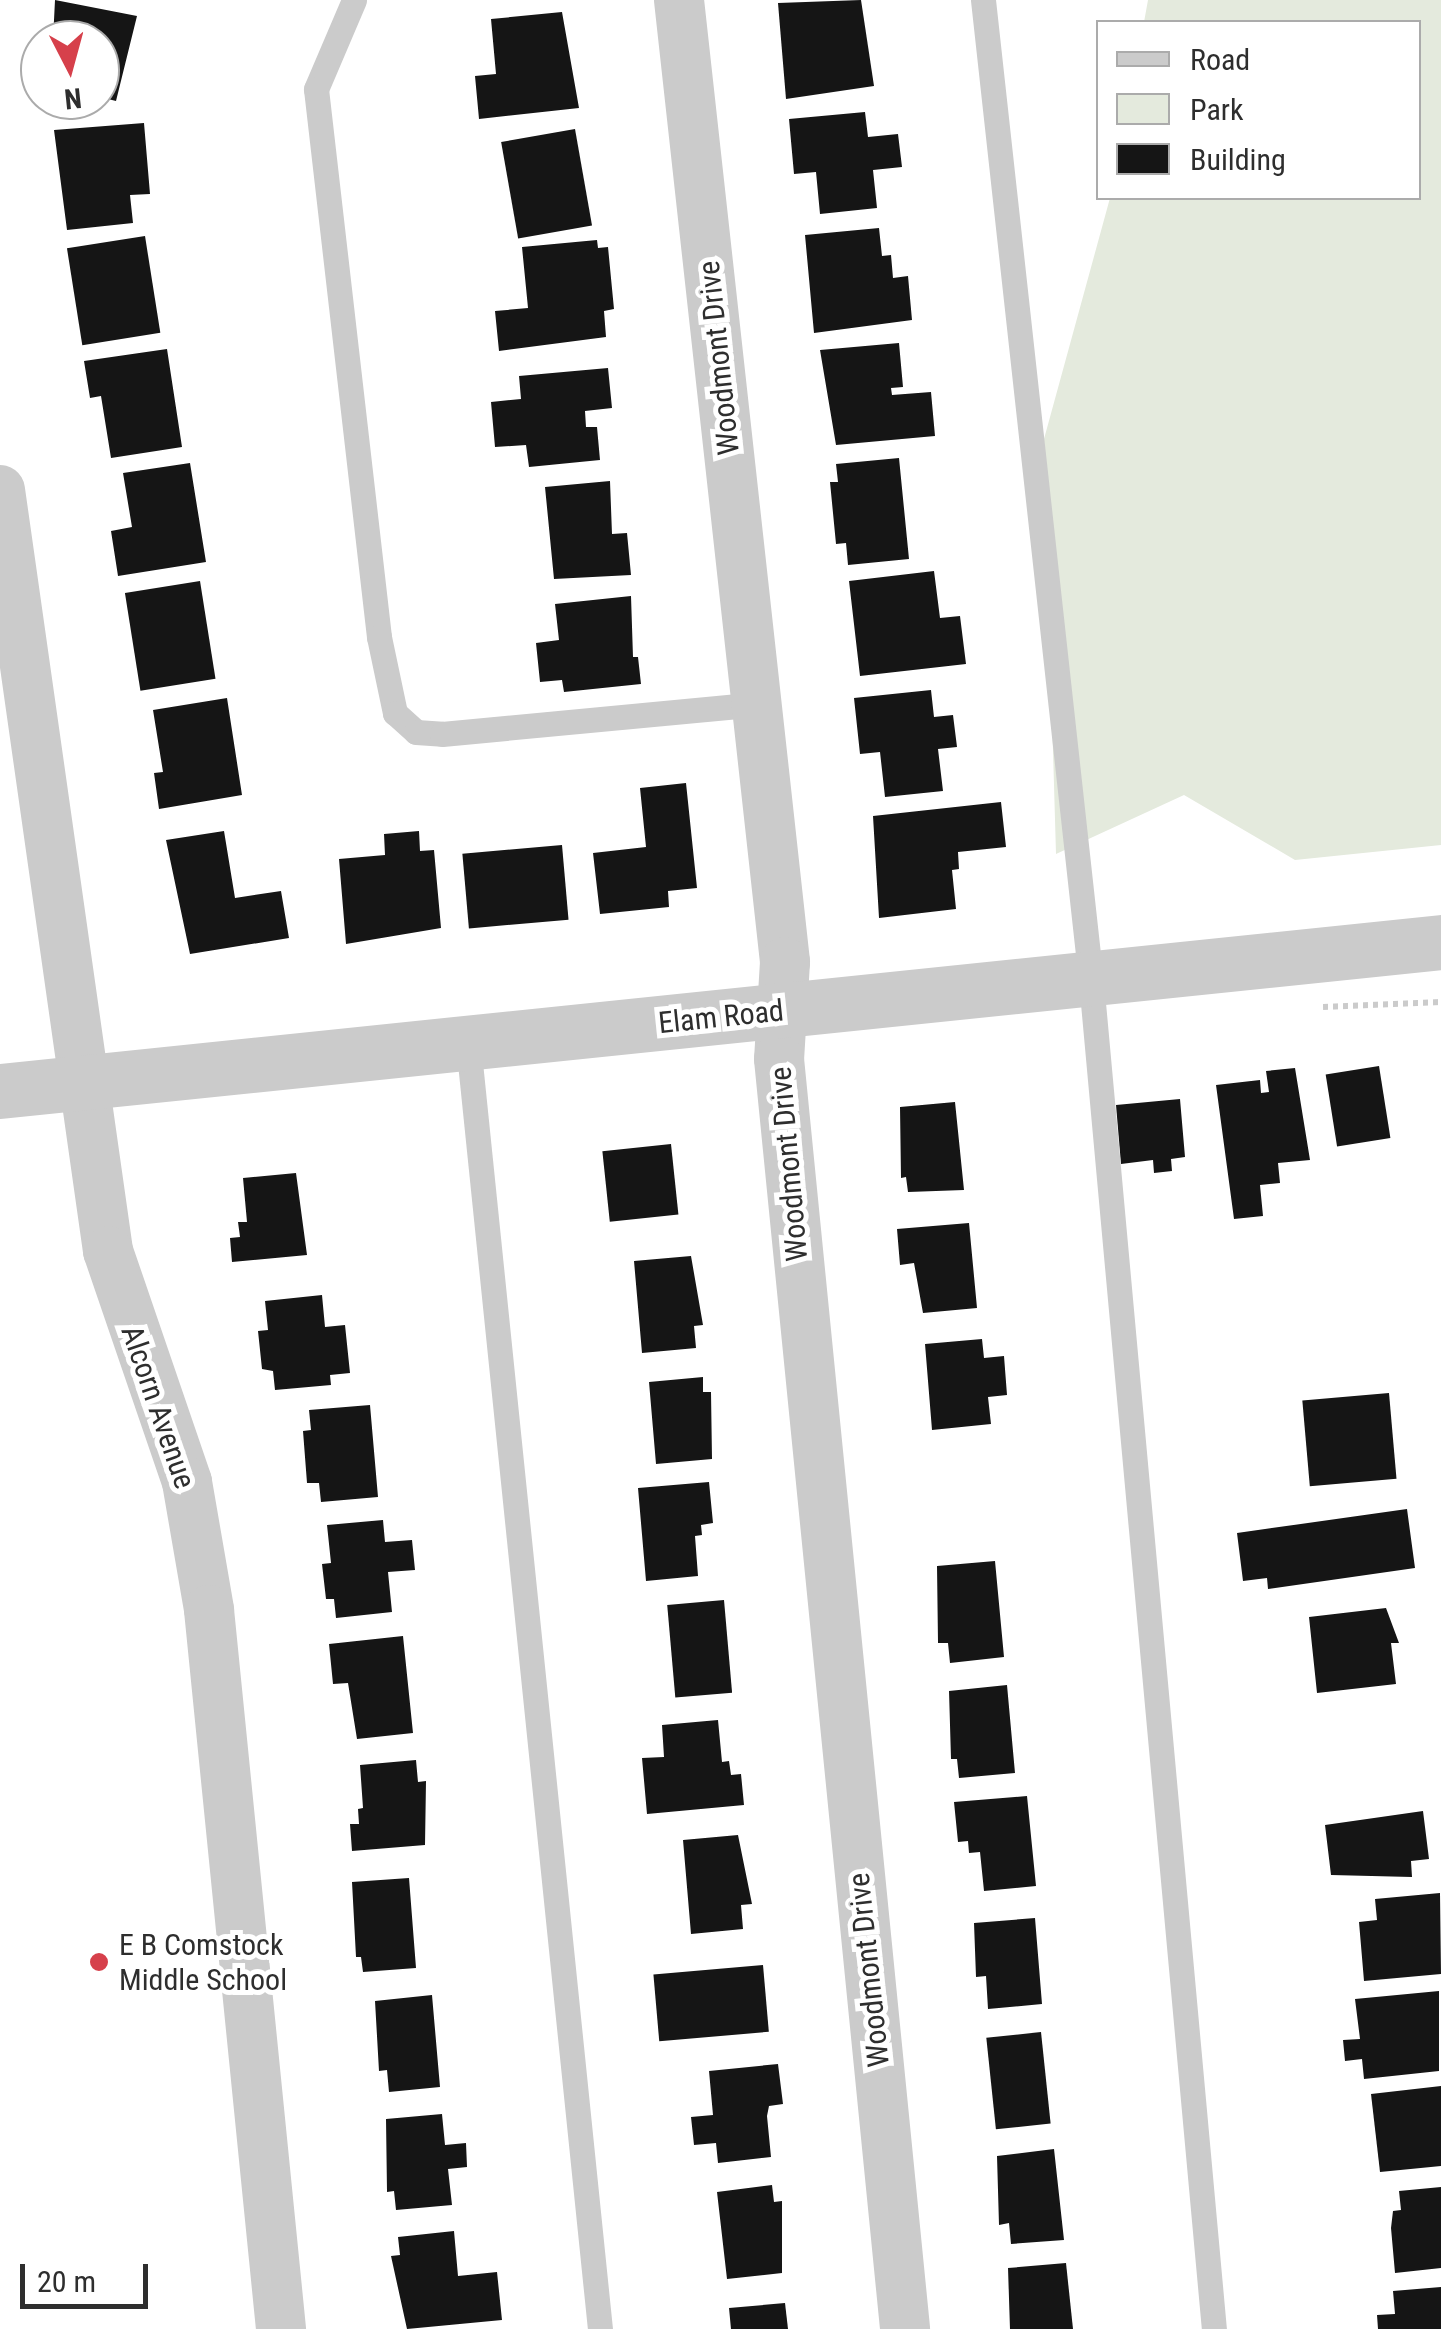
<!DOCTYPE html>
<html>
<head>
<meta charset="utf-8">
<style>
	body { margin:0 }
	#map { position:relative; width:1441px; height:2329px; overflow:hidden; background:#fff; font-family:"Roboto Condensed",sans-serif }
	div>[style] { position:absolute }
	.green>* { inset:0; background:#e4eadd }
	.building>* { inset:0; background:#151515; transform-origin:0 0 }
	.path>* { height:6px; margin-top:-3px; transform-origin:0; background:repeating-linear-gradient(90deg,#cbcbcb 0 5px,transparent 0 10px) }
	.service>* { height:25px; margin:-12.5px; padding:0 12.5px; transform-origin:12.5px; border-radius:12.5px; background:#cbcbcb }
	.minor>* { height:50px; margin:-25px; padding:0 25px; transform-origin:25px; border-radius:25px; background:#cbcbcb }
	.tertiary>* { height:55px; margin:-27.5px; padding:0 27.5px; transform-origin:27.5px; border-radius:27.5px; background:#cbcbcb }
	.dots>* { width:28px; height:28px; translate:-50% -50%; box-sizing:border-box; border:5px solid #fff; border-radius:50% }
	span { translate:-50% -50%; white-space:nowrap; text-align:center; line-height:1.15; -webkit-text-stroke:10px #fff; paint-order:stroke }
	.street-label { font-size:30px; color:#2e2e2e }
	.poi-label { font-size:30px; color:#2e2e2e }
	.left { translate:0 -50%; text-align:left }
	.legend { position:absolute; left:1096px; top:20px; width:325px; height:180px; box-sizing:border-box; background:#fff; border:2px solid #ababab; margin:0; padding:12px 18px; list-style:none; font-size:30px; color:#2e2e2e }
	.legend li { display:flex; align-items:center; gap:20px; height:50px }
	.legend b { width:50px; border:2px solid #ababab }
	.north { position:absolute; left:20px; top:20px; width:100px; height:100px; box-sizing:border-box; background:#fff; border:2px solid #ababab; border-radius:50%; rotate:174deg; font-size:28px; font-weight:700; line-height:40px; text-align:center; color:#2e2e2e }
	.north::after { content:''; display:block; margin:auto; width:35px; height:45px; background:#d6404b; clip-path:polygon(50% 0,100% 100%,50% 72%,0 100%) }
	.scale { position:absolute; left:20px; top:2264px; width:128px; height:45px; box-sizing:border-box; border:5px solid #2e2e2e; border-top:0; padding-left:12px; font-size:30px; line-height:35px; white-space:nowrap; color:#2e2e2e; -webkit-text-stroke:8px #fff; paint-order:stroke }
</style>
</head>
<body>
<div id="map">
	<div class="green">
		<i style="clip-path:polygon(1148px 0,1441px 0,1441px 845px,1295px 860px,1184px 795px,1056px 854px,1044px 439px,1110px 198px,1418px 198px,1418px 22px,1144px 22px)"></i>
	</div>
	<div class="building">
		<i style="clip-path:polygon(55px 0,137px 16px,116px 101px,100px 97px,100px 40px,53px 40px)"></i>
		<i style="clip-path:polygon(861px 0,874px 86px,786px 99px,778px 3px)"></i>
		<i style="clip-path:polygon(562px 12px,579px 108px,479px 119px,475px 76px,496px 74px,491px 19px)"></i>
		<i style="clip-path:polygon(865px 112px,868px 137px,898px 134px,902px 167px,873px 170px,877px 208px,820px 214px,816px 172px,794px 174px,789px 119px)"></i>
		<i style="clip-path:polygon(144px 123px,150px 194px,130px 195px,133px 223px,67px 230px,54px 130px)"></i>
		<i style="left:575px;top:129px;width:98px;height:75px;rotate:80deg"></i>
		<i style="clip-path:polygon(879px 228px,882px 256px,891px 255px,893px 278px,908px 276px,912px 320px,814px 333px,805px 235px)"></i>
		<i style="left:145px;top:236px;width:98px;height:79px;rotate:81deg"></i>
		<i style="clip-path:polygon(597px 240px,598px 248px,608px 247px,614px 309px,604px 311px,606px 337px,499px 351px,495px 311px,528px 308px,522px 247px)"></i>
		<i style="clip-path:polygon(899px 343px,903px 387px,891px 388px,892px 395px,931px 392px,935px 436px,836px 445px,820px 350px)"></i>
		<i style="clip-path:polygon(167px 349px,182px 447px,111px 458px,101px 396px,90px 398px,84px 361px)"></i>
		<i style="clip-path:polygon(608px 368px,612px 408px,585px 411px,586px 427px,597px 427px,600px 460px,529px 467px,526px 445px,495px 447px,491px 402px,521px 399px,519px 376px)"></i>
		<i style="clip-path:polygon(899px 458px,909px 559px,848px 565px,846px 543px,836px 544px,830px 482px,838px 482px,836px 464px)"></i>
		<i style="clip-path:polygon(190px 463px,206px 562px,118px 576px,111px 531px,132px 527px,123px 473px)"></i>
		<i style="clip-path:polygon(610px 481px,612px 534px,627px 533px,631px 575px,554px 579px,545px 487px)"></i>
		<i style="clip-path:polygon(934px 571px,940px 618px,960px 616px,966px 664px,860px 676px,849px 581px)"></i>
		<i style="left:200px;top:581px;width:99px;height:76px;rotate:81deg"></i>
		<i style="clip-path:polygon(631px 596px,633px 657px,638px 657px,641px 684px,564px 692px,562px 680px,540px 682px,536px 643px,559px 640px,555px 604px)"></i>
		<i style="clip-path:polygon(931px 690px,934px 717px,953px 715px,957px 747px,938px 749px,943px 791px,885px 797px,880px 752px,860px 754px,854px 698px)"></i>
		<i style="clip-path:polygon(227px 698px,242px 795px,159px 809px,154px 773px,163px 772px,153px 710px)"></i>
		<i style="clip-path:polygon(686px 783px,697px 888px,668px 891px,669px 907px,600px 914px,593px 853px,646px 847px,640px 788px)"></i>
		<i style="clip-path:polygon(1001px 802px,1006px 847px,958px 852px,959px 869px,952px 870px,956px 909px,879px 918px,873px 816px)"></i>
		<i style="clip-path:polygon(224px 831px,235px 898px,281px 891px,289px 938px,190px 954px,166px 840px)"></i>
		<i style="clip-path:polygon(419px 831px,420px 851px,434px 850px,441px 928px,346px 944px,339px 859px,385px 855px,384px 834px)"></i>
		<i style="left:562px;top:845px;width:75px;height:100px;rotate:85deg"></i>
		<i style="left:1379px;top:1066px;width:73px;height:54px;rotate:81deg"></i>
		<i style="clip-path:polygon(1295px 1068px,1310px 1160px,1278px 1163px,1280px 1183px,1260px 1185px,1263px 1216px,1234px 1219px,1216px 1085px,1260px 1080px,1261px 1093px,1269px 1092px,1266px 1071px)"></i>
		<i style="clip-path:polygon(1180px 1099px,1185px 1157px,1171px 1159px,1172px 1171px,1154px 1173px,1153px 1160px,1121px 1164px,1116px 1105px)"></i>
		<i style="clip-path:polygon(955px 1102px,964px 1190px,908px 1192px,906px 1177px,901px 1178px,900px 1107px)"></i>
		<i style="left:671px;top:1144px;width:71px;height:69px;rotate:84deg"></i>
		<i style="clip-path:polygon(296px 1173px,307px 1255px,232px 1262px,230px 1238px,240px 1237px,238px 1222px,247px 1222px,243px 1178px)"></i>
		<i style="clip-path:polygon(969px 1223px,977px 1308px,923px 1313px,914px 1263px,900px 1265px,897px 1229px)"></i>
		<i style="clip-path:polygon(691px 1256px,703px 1325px,694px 1326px,696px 1348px,642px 1353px,634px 1261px)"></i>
		<i style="clip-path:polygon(322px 1295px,325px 1327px,345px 1325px,350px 1373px,330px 1375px,331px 1385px,275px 1390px,273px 1371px,262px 1369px,258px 1331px,268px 1330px,265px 1301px)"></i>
		<i style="clip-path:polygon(982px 1339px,984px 1358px,1004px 1356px,1007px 1395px,988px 1397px,991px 1424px,932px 1430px,925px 1344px)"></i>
		<i style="clip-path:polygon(703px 1377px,703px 1392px,711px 1392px,712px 1459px,656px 1464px,649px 1382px)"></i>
		<i style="left:1389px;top:1393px;width:86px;height:87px;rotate:85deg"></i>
		<i style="clip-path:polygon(370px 1405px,378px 1497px,321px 1502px,319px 1483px,307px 1483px,303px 1431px,311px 1430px,309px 1410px)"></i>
		<i style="clip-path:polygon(709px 1482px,713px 1523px,701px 1525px,702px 1535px,695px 1536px,698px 1576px,646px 1581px,638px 1488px)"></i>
		<i style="clip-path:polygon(1407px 1509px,1415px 1568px,1268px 1589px,1267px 1578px,1243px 1581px,1237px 1533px)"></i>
		<i style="clip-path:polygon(383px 1520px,385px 1542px,412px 1540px,415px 1570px,388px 1572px,392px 1612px,336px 1618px,334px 1599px,326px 1599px,322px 1564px,331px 1563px,327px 1525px)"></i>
		<i style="clip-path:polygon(995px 1561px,1004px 1657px,950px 1663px,948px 1643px,938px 1643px,937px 1566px)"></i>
		<i style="left:724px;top:1600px;width:93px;height:57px;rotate:85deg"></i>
		<i style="clip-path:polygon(1386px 1608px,1399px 1643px,1391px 1643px,1396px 1684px,1317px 1693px,1309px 1617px)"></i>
		<i style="clip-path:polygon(403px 1636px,413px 1733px,357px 1739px,348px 1683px,333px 1684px,329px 1644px)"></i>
		<i style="clip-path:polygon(1007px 1685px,1015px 1773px,959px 1778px,957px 1759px,951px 1759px,949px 1691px)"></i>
		<i style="clip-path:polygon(718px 1720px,722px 1762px,729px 1761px,731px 1775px,741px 1774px,744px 1805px,647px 1814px,642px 1758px,664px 1757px,662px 1725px)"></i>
		<i style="clip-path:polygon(416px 1760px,418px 1782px,426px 1781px,425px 1845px,352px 1851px,350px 1824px,359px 1824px,358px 1809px,363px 1808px,360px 1765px)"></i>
		<i style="clip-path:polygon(1027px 1796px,1036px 1886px,984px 1891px,980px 1852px,969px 1853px,968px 1841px,958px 1842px,954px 1802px)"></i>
		<i style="clip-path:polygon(1423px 1811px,1429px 1859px,1411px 1861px,1412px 1877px,1331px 1875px,1325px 1825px)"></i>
		<i style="clip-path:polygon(738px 1835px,752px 1904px,741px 1905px,743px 1929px,691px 1934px,683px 1840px)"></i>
		<i style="clip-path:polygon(409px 1878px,416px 1968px,363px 1972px,361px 1957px,356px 1957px,352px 1882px)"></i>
		<i style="clip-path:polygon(1440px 1893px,1441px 1974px,1364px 1981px,1359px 1922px,1377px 1920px,1375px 1899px)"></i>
		<i style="clip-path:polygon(1035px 1918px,1042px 2004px,988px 2009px,986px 1976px,976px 1977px,974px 1923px)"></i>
		<i style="left:763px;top:1965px;width:67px;height:110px;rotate:85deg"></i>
		<i style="clip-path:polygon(1439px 1991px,1439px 2071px,1364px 2079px,1362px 2059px,1345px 2061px,1343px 2040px,1360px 2039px,1355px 1999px)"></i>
		<i style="clip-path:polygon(432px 1995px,440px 2087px,389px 2092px,387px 2070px,379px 2071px,375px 2001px)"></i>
		<i style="left:1041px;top:2032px;width:92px;height:55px;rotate:84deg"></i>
		<i style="clip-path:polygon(778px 2064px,783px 2104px,769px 2106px,767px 2116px,771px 2157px,718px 2163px,716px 2143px,694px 2145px,691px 2117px,713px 2115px,709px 2071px)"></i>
		<i style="clip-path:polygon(1441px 2086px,1441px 2166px,1380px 2172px,1371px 2094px)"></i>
		<i style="clip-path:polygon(442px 2114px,445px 2145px,466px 2143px,467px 2167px,448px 2169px,452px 2205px,396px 2210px,394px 2191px,387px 2192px,386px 2119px)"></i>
		<i style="clip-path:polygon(1054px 2149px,1064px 2240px,1011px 2244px,1009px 2223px,999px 2225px,997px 2156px)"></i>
		<i style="clip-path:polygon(772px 2185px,774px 2202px,782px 2201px,782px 2273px,727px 2279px,717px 2192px)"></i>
		<i style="clip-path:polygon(1441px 2187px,1441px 2268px,1395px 2273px,1391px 2228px,1393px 2211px,1401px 2210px,1399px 2191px)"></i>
		<i style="clip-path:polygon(454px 2231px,458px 2276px,497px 2272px,502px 2320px,407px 2329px,391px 2256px,400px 2255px,398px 2237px)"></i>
		<i style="clip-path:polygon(1066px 2263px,1073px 2329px,1010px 2329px,1008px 2268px)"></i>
		<i style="clip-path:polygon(1441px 2287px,1441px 2329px,1378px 2329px,1377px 2315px,1395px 2314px,1393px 2291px)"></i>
		<i style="clip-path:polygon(785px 2303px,788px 2329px,731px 2329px,729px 2308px)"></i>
	</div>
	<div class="path">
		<i style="left:1323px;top:1007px;width:118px;rotate:-2.4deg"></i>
	</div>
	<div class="service">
		<i style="left:354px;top:0;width:97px;rotate:113.1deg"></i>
		<i style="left:316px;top:89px;width:552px;rotate:83.44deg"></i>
		<i style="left:379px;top:637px;width:78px;rotate:78.1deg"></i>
		<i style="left:395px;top:713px;width:28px;rotate:42deg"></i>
		<i style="left:416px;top:732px;width:26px;rotate:4deg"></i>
		<i style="left:442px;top:734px;width:316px;rotate:-5.4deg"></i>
		<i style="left:983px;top:0;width:987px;rotate:83.72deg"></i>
		<i style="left:1091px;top:981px;width:1354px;rotate:84.79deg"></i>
		<i style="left:468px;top:1043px;width:1293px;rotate:84.14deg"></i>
	</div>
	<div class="minor">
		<i style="left:679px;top:0;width:968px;rotate:83.71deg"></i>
		<i style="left:785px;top:962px;width:97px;rotate:93.5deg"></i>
		<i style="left:779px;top:1059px;width:1276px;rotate:84.33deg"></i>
		<i style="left:0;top:490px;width:769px;rotate:81.92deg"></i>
		<i style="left:108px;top:1251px;width:244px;rotate:71.1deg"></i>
		<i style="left:187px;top:1482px;width:130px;rotate:80.2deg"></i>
		<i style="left:209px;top:1610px;width:723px;rotate:84.28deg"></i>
	</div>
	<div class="tertiary">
		<i style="left:0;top:1091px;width:1449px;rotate:-5.9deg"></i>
	</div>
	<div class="dots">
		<i style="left:99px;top:1962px;background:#d6404b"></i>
	</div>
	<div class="street-label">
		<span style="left:719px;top:358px;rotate:-96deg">Woodmont Drive</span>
		<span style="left:721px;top:1017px;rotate:-6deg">Elam Road</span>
		<span style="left:789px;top:1164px;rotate:-95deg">Woodmont Drive</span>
		<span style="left:158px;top:1407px;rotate:71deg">Alcorn Avenue</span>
		<span style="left:869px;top:1970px;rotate:-96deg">Woodmont Drive</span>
	</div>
	<div class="poi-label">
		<span class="left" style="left:119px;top:1962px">E B Comstock<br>Middle School</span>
	</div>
	<ul class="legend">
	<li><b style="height:12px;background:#cbcbcb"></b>Road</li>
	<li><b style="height:28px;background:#e4eadd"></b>Park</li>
	<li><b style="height:28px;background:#151515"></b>Building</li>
	</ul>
	<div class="north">N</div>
	<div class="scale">20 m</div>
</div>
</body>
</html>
